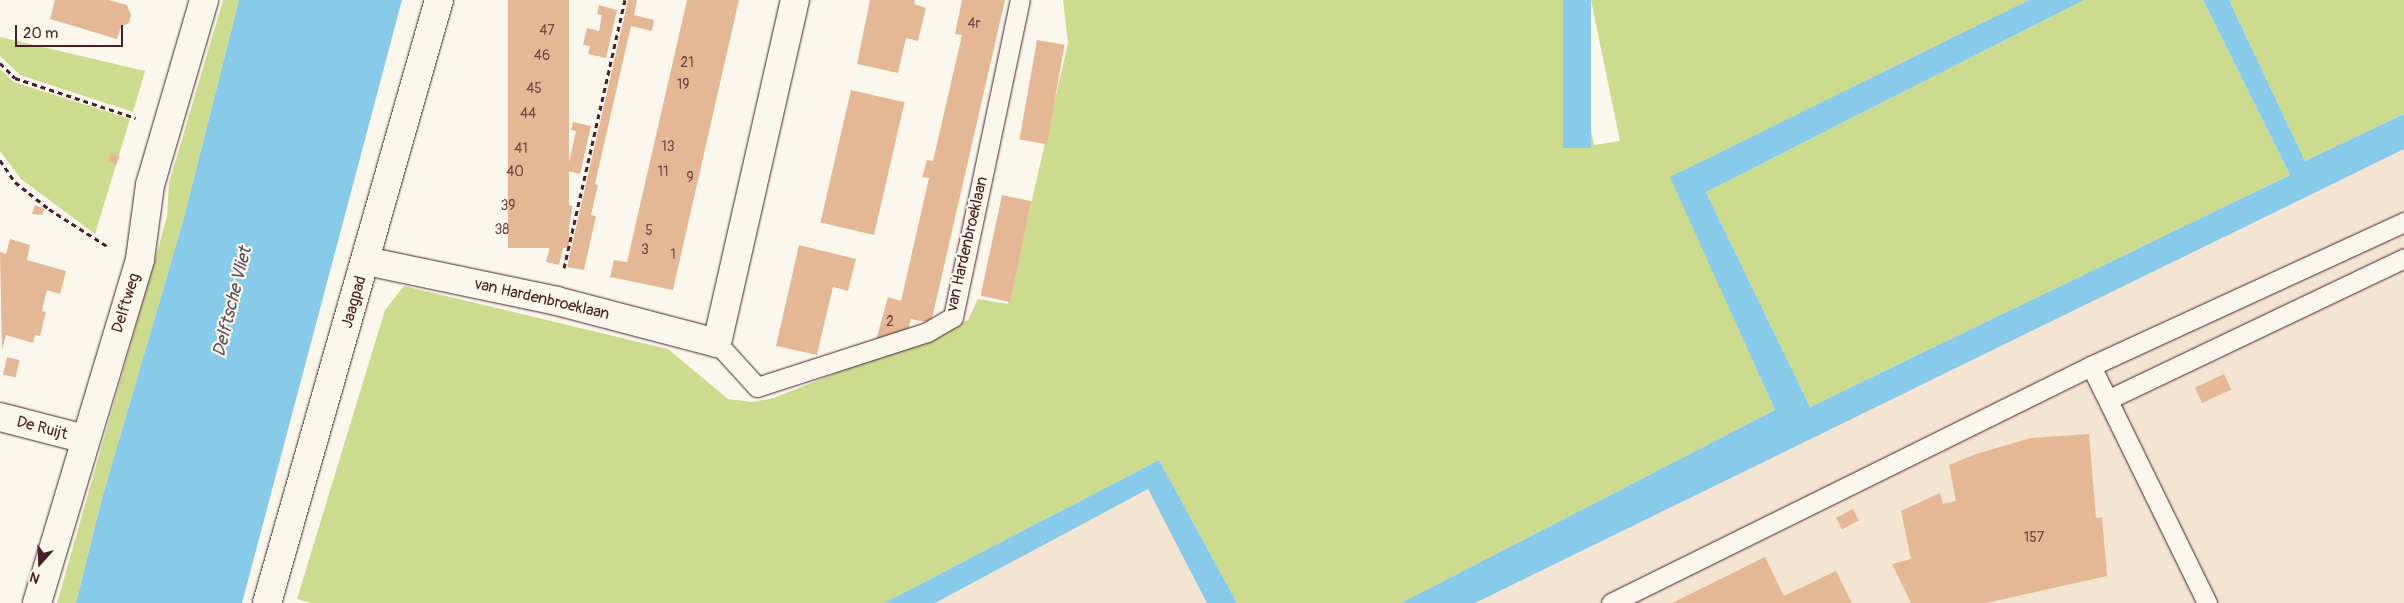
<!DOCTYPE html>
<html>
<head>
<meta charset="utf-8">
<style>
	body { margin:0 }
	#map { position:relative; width:2404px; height:603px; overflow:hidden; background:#fbf7ec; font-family:Pangolin,sans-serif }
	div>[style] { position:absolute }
	.built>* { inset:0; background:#f4e4d2 }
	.green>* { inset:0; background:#ccdb8e }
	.water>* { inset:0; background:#88cae9; transform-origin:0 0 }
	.building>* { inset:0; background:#e4b894; transform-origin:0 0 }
	.path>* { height:3px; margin-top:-1.5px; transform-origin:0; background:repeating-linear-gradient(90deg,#4a1f2b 0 5px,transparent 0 9px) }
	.roads { filter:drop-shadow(0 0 1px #4a1f2b) drop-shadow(0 0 1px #4a1f2b) }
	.lane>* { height:19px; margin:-9.5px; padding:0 9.5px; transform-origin:9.5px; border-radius:9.5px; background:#fbf7ec }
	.street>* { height:28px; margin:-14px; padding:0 14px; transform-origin:14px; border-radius:14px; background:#fbf7ec }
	span { translate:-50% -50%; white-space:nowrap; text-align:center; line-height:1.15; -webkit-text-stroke:4.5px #fbf7ec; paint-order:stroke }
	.number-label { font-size:14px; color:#704545 }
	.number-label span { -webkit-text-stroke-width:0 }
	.street-label { font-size:16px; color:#4a1f2b }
	.water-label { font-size:18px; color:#5d5264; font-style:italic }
	.north { position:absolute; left:15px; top:538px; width:50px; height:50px; -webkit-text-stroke:4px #fbf7ec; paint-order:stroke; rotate:200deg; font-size:14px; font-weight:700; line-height:20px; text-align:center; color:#4a1f2b }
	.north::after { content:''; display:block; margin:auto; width:18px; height:22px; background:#4a1f2b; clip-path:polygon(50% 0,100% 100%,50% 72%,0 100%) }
	.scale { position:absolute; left:15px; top:25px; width:108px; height:22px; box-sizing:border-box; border:2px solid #4a1f2b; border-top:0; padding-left:6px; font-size:15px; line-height:18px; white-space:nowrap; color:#4a1f2b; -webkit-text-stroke:4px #fbf7ec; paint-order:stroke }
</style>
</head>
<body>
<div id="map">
	<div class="built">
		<div style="clip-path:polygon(2404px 135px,2404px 603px,1448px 603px)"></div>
		<div style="clip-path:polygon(1155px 473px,1221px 603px,920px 603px)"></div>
	</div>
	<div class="green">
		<div style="clip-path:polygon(223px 0,239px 0,182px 225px,102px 498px,76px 603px,57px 603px,167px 217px,169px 183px)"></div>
		<div style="clip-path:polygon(1063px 0,1563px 0,1594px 145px,1620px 141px,1591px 0,2029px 0,1671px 177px,1775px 410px,1401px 603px,1237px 603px,1159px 460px,884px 603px,311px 603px,297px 599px,385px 310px,404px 286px,668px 349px,728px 399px,752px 402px,774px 398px,968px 320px,978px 299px,1008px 304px,1068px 43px)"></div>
		<div style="clip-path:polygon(2084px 0,2203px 0,2290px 175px,1810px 407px,1706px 192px)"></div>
		<div style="clip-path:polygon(2229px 0,2404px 0,2404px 114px,2305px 161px)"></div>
		<div style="clip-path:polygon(0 37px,145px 71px,133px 112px,20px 75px,0 56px)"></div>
		<div style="clip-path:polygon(0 69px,14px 82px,130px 119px,95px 234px,21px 179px,0 151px)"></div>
	</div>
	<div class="water">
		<div style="clip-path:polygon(239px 0,402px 0,242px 603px,76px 603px,102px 498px,182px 225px)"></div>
		<div style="left:1563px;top:0;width:28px;height:148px"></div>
		<div style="clip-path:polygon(2029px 0,2084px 0,1706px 192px,1810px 407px,2290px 175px,2203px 0,2229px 0,2305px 161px,2404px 114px,2404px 149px,1475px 603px,1401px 603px,1775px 410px,1670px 177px)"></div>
		<div style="clip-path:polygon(1159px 460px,1237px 603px,1207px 603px,1148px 489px,935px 603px,884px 603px)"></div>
	</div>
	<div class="building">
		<div style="clip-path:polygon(55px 0,109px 0,127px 5px,131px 15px,129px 23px,121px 27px,117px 39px,50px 19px)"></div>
		<div style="left:508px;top:0;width:61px;height:248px"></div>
		<div style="clip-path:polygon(628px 0,637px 0,634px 15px,654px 20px,652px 31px,631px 26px,595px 184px,598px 185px,591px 215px,596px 216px,584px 270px,567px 267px)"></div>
		<div style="clip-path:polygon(687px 0,739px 0,673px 290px,610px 277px,614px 260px,627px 262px)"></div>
		<div style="clip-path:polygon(870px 0,915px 0,914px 4px,926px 8px,918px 41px,906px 38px,898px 73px,857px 64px)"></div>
		<div style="clip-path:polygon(962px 0,1005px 0,931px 323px,911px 319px,907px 334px,875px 344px,888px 297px,901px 301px,929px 178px,922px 177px,927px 160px,933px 161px,962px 35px,955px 34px)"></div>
		<div style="clip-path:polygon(599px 5px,617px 10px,606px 58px,588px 54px,590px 46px,583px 45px,587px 28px,599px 31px,602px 15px,597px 14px)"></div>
		<div style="left:1037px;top:40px;width:28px;height:101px;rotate:10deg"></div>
		<div style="left:851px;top:90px;width:55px;height:136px;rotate:13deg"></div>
		<div style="clip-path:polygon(573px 122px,591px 126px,580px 174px,567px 171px,576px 131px,571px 130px)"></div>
		<div style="left:111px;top:153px;width:9px;height:9px;rotate:21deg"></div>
		<div style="left:1002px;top:195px;width:30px;height:103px;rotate:12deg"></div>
		<div style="left:556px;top:203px;width:17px;height:30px;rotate:10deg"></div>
		<div style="clip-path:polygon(35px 205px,45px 209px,42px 215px,32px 214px)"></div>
		<div style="clip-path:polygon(547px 236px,565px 240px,559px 265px,546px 262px,550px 246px,546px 244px)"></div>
		<div style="clip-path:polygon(10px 239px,30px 245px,27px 260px,66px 271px,60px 294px,47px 290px,42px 311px,46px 312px,40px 336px,35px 335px,33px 343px,6px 335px,2px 350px,0 252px,6px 254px)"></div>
		<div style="clip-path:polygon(799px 245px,856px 259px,848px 291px,833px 287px,817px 355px,776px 346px)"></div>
		<div style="left:7px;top:357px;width:13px;height:18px;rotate:13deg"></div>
		<div style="left:2224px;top:374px;width:17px;height:32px;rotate:65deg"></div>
		<div style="clip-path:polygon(2089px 434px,2096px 518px,2102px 517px,2107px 576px,1986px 603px,1911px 603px,1892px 564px,1911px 559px,1901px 511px,1940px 493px,1943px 504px,1956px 501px,1949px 465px,1976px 454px,2031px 438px)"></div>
		<div style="left:1853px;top:509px;width:13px;height:19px;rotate:63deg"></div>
		<div style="clip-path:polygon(1765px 557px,1784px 596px,1836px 571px,1852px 603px,1672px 603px)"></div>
	</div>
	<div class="path">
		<div style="left:0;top:63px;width:21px;rotate:45deg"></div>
		<div style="left:15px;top:78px;width:127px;rotate:18.3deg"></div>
		<div style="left:0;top:160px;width:27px;rotate:56deg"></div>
		<div style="left:15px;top:182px;width:43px;rotate:38.5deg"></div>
		<div style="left:49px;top:209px;width:72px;rotate:32.6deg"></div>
		<div style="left:564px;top:268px;width:275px;rotate:-77.2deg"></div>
	</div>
	<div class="roads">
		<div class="lane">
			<div style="left:717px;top:343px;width:59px;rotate:47.7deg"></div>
			<div style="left:757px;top:387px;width:179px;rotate:-17.9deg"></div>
			<div style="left:927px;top:332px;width:30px;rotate:-30deg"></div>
			<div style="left:953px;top:317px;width:324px;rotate:-78.1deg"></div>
			<div style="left:2091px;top:366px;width:345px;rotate:-24.7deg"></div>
			<div style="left:2109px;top:399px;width:327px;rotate:-25.5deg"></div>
			<div style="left:1611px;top:603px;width:535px;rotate:-26.28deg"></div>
			<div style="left:2091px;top:366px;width:264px;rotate:63.9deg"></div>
		</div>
		<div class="street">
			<div style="left:366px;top:261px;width:195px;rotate:11.8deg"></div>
			<div style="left:557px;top:301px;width:165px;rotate:14.7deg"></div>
			<div style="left:717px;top:343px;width:352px;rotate:-77.2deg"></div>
			<div style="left:0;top:417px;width:88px;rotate:14.5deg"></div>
			<div style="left:37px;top:603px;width:359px;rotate:-73.3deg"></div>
			<div style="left:140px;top:259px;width:75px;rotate:-82.3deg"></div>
			<div style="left:150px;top:185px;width:193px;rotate:-73.7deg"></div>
			<div style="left:267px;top:603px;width:627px;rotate:-74.08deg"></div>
		</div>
	</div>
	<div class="number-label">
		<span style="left:974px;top:24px">4r</span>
		<span style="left:547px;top:31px">47</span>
		<span style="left:542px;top:56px">46</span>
		<span style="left:687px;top:63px">21</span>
		<span style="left:683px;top:85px">19</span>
		<span style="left:534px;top:89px">45</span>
		<span style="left:528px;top:114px">44</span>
		<span style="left:668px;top:147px">13</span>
		<span style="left:521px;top:149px">41</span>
		<span style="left:515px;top:172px">40</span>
		<span style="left:663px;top:172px">11</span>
		<span style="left:690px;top:178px">9</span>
		<span style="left:508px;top:206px">39</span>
		<span style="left:502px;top:230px">38</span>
		<span style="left:649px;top:231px">5</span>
		<span style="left:645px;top:250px">3</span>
		<span style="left:673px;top:255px">1</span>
		<span style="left:890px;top:322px">2</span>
		<span style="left:2034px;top:538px">157</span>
	</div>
	<div class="street-label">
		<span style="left:967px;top:244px;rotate:-77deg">van Hardenbroeklaan</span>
		<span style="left:542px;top:299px;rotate:13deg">van Hardenbroeklaan</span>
		<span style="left:354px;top:302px;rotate:-74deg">Jaagpad</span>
		<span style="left:126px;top:303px;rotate:-73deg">Delftweg</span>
		<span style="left:42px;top:428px;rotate:15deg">De Ruijt</span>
	</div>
	<div class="water-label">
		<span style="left:233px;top:302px;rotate:-76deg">Delftsche Vliet</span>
	</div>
	<div class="north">N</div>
	<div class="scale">20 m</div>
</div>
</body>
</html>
